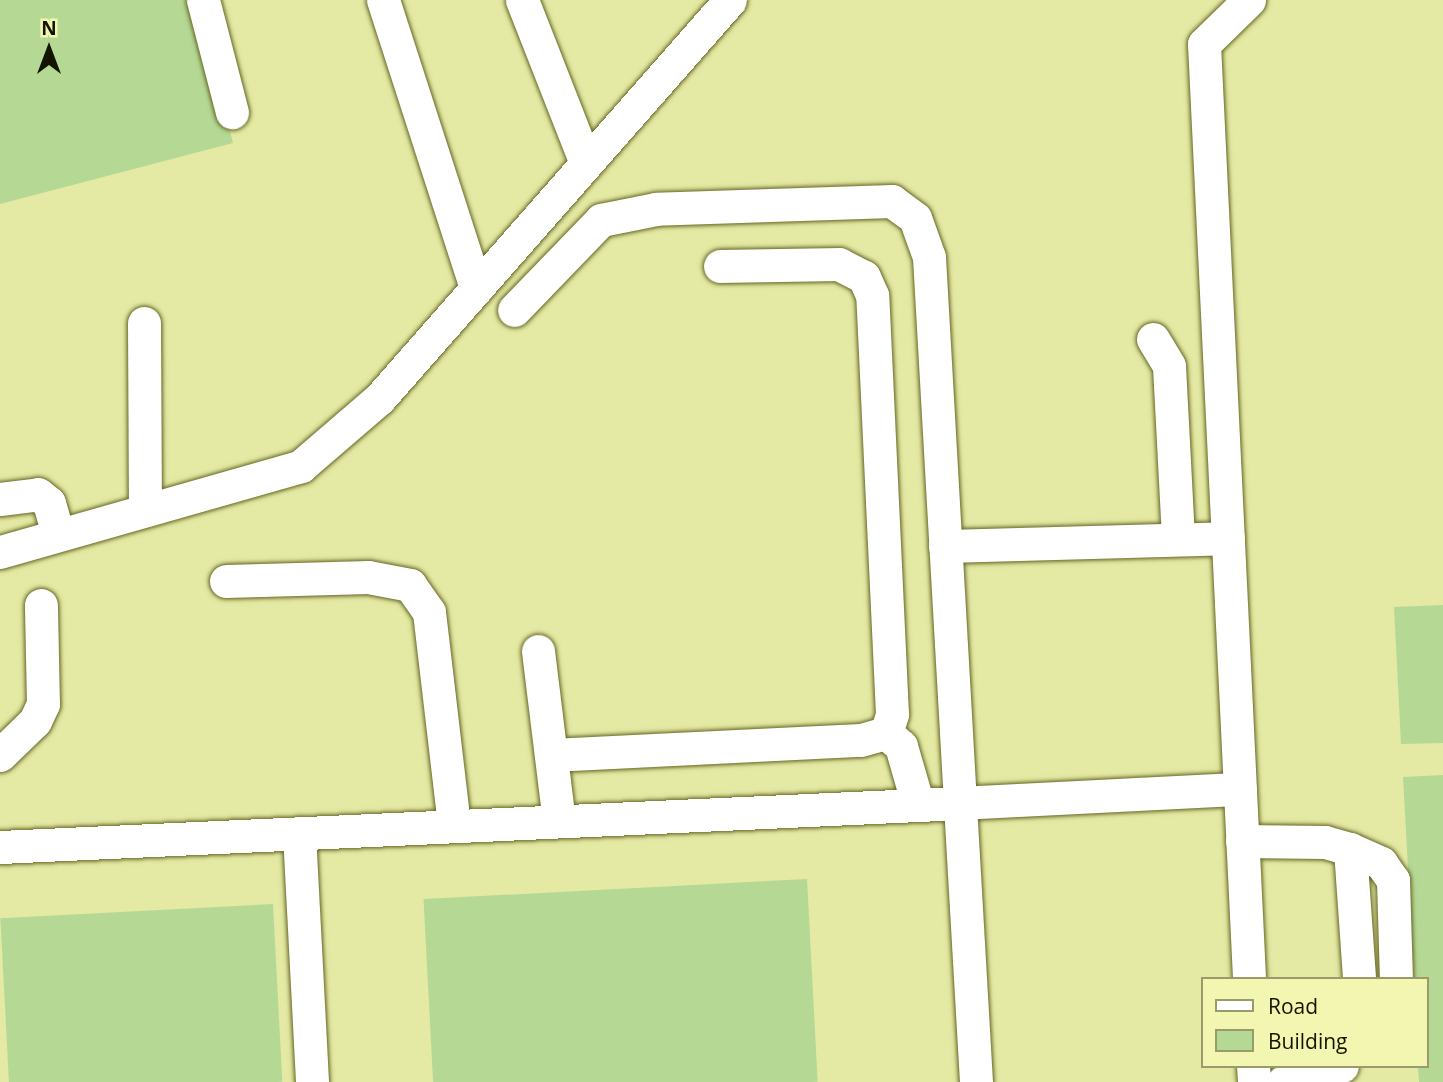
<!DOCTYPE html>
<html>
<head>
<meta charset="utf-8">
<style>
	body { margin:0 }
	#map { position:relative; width:1443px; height:1082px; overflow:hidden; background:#e4e9a3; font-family:"Open Sans",sans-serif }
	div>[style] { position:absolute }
	.building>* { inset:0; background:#b5d995; transform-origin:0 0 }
	.roads { filter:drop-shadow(0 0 2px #656723) drop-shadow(0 0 2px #656723) }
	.minor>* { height:33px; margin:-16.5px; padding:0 16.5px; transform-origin:16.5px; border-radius:16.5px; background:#fff }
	span { translate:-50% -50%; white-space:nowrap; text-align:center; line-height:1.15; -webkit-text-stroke:7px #f2f6b0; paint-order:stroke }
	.legend { position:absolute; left:1201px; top:977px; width:228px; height:91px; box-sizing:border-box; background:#f2f6b0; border:2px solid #999c6a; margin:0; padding:9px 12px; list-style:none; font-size:21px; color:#141500 }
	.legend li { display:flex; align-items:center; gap:14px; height:35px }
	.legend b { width:35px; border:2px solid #999c6a }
	.north { position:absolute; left:14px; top:14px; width:70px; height:70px; -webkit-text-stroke:5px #f2f6b0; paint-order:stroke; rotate:0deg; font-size:19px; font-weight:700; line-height:28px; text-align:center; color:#141500 }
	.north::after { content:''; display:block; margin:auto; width:24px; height:32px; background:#141500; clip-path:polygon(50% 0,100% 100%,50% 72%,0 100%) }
</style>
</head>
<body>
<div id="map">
	<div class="building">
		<div style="clip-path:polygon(0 0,196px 0,233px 143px,0 204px)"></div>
		<div style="clip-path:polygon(1443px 605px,1443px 743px,1401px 744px,1394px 607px)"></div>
		<div style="clip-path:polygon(1443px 775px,1443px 1082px,1419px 1082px,1418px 1066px,1427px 1066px,1427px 979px,1414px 979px,1403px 777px)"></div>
		<div style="left:807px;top:879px;width:203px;height:384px;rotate:87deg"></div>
		<div style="left:273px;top:904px;width:178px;height:273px;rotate:87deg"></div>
	</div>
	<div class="roads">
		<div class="minor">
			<div style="left:203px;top:0;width:116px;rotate:75.5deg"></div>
			<div style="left:383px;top:0;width:303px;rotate:72.1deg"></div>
			<div style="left:522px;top:0;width:175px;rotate:68.6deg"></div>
			<div style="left:1249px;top:0;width:63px;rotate:135.6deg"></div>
			<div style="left:1204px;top:44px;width:936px;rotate:87.24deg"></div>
			<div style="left:144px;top:323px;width:187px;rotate:89.7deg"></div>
			<div style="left:1153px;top:339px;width:31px;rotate:59deg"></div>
			<div style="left:1169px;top:366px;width:173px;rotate:87deg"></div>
			<div style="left:0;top:499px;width:38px;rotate:-7deg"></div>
			<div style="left:38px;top:494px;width:14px;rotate:39deg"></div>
			<div style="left:49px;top:503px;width:33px;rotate:74deg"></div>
			<div style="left:945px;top:546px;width:283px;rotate:-1.6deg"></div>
			<div style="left:0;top:552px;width:313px;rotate:-15.9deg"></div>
			<div style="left:301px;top:466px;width:103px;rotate:-40.7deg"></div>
			<div style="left:379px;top:399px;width:531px;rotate:-48.66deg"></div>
			<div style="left:226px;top:581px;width:142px;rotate:-1.6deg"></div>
			<div style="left:368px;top:577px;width:43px;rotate:10.8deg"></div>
			<div style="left:410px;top:585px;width:33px;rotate:55deg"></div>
			<div style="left:429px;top:612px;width:215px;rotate:83.3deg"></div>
			<div style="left:538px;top:651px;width:171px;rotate:83deg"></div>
			<div style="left:886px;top:733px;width:20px;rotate:41deg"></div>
			<div style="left:901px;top:746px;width:61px;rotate:73.9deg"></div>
			<div style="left:0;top:755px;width:49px;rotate:-44.2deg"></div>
			<div style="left:35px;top:721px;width:19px;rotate:-65deg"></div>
			<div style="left:43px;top:704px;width:99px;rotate:-91.2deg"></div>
			<div style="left:551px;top:755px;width:310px;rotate:-2.8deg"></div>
			<div style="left:861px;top:740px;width:26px;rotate:-16deg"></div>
			<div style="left:886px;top:733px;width:20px;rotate:-72deg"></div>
			<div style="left:892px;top:714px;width:419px;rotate:-92.7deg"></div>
			<div style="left:872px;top:295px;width:20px;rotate:-114deg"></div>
			<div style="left:864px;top:277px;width:28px;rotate:-153deg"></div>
			<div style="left:839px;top:264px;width:119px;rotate:179deg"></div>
			<div style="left:299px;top:833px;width:249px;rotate:87deg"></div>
			<div style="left:1242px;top:841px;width:83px;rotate:0.7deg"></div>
			<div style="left:1325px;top:842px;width:26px;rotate:16deg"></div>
			<div style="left:1350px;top:849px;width:130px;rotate:86deg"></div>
			<div style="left:0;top:847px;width:961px;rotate:-2.62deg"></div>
			<div style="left:960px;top:803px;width:547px;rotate:-93.25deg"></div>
			<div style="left:929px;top:257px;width:41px;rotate:-109.7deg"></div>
			<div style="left:915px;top:218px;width:29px;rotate:-144deg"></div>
			<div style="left:892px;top:201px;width:236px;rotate:178.1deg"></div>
			<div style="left:656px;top:209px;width:56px;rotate:168.7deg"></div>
			<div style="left:601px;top:220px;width:125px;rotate:134deg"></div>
			<div style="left:1350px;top:849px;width:34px;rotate:24deg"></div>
			<div style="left:1381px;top:863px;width:21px;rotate:55deg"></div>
			<div style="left:1393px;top:880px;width:99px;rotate:88.3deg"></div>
			<div style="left:1253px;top:1066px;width:16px;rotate:86deg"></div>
			<div style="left:976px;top:1082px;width:279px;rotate:-93.3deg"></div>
			<div style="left:960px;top:803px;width:280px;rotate:-2.9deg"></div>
			<div style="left:1283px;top:1082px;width:61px;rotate:-15.2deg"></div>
		</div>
	</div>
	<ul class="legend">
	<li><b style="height:9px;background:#fff"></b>Road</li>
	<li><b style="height:19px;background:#b5d995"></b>Building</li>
	</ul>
	<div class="north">N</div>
</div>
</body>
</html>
